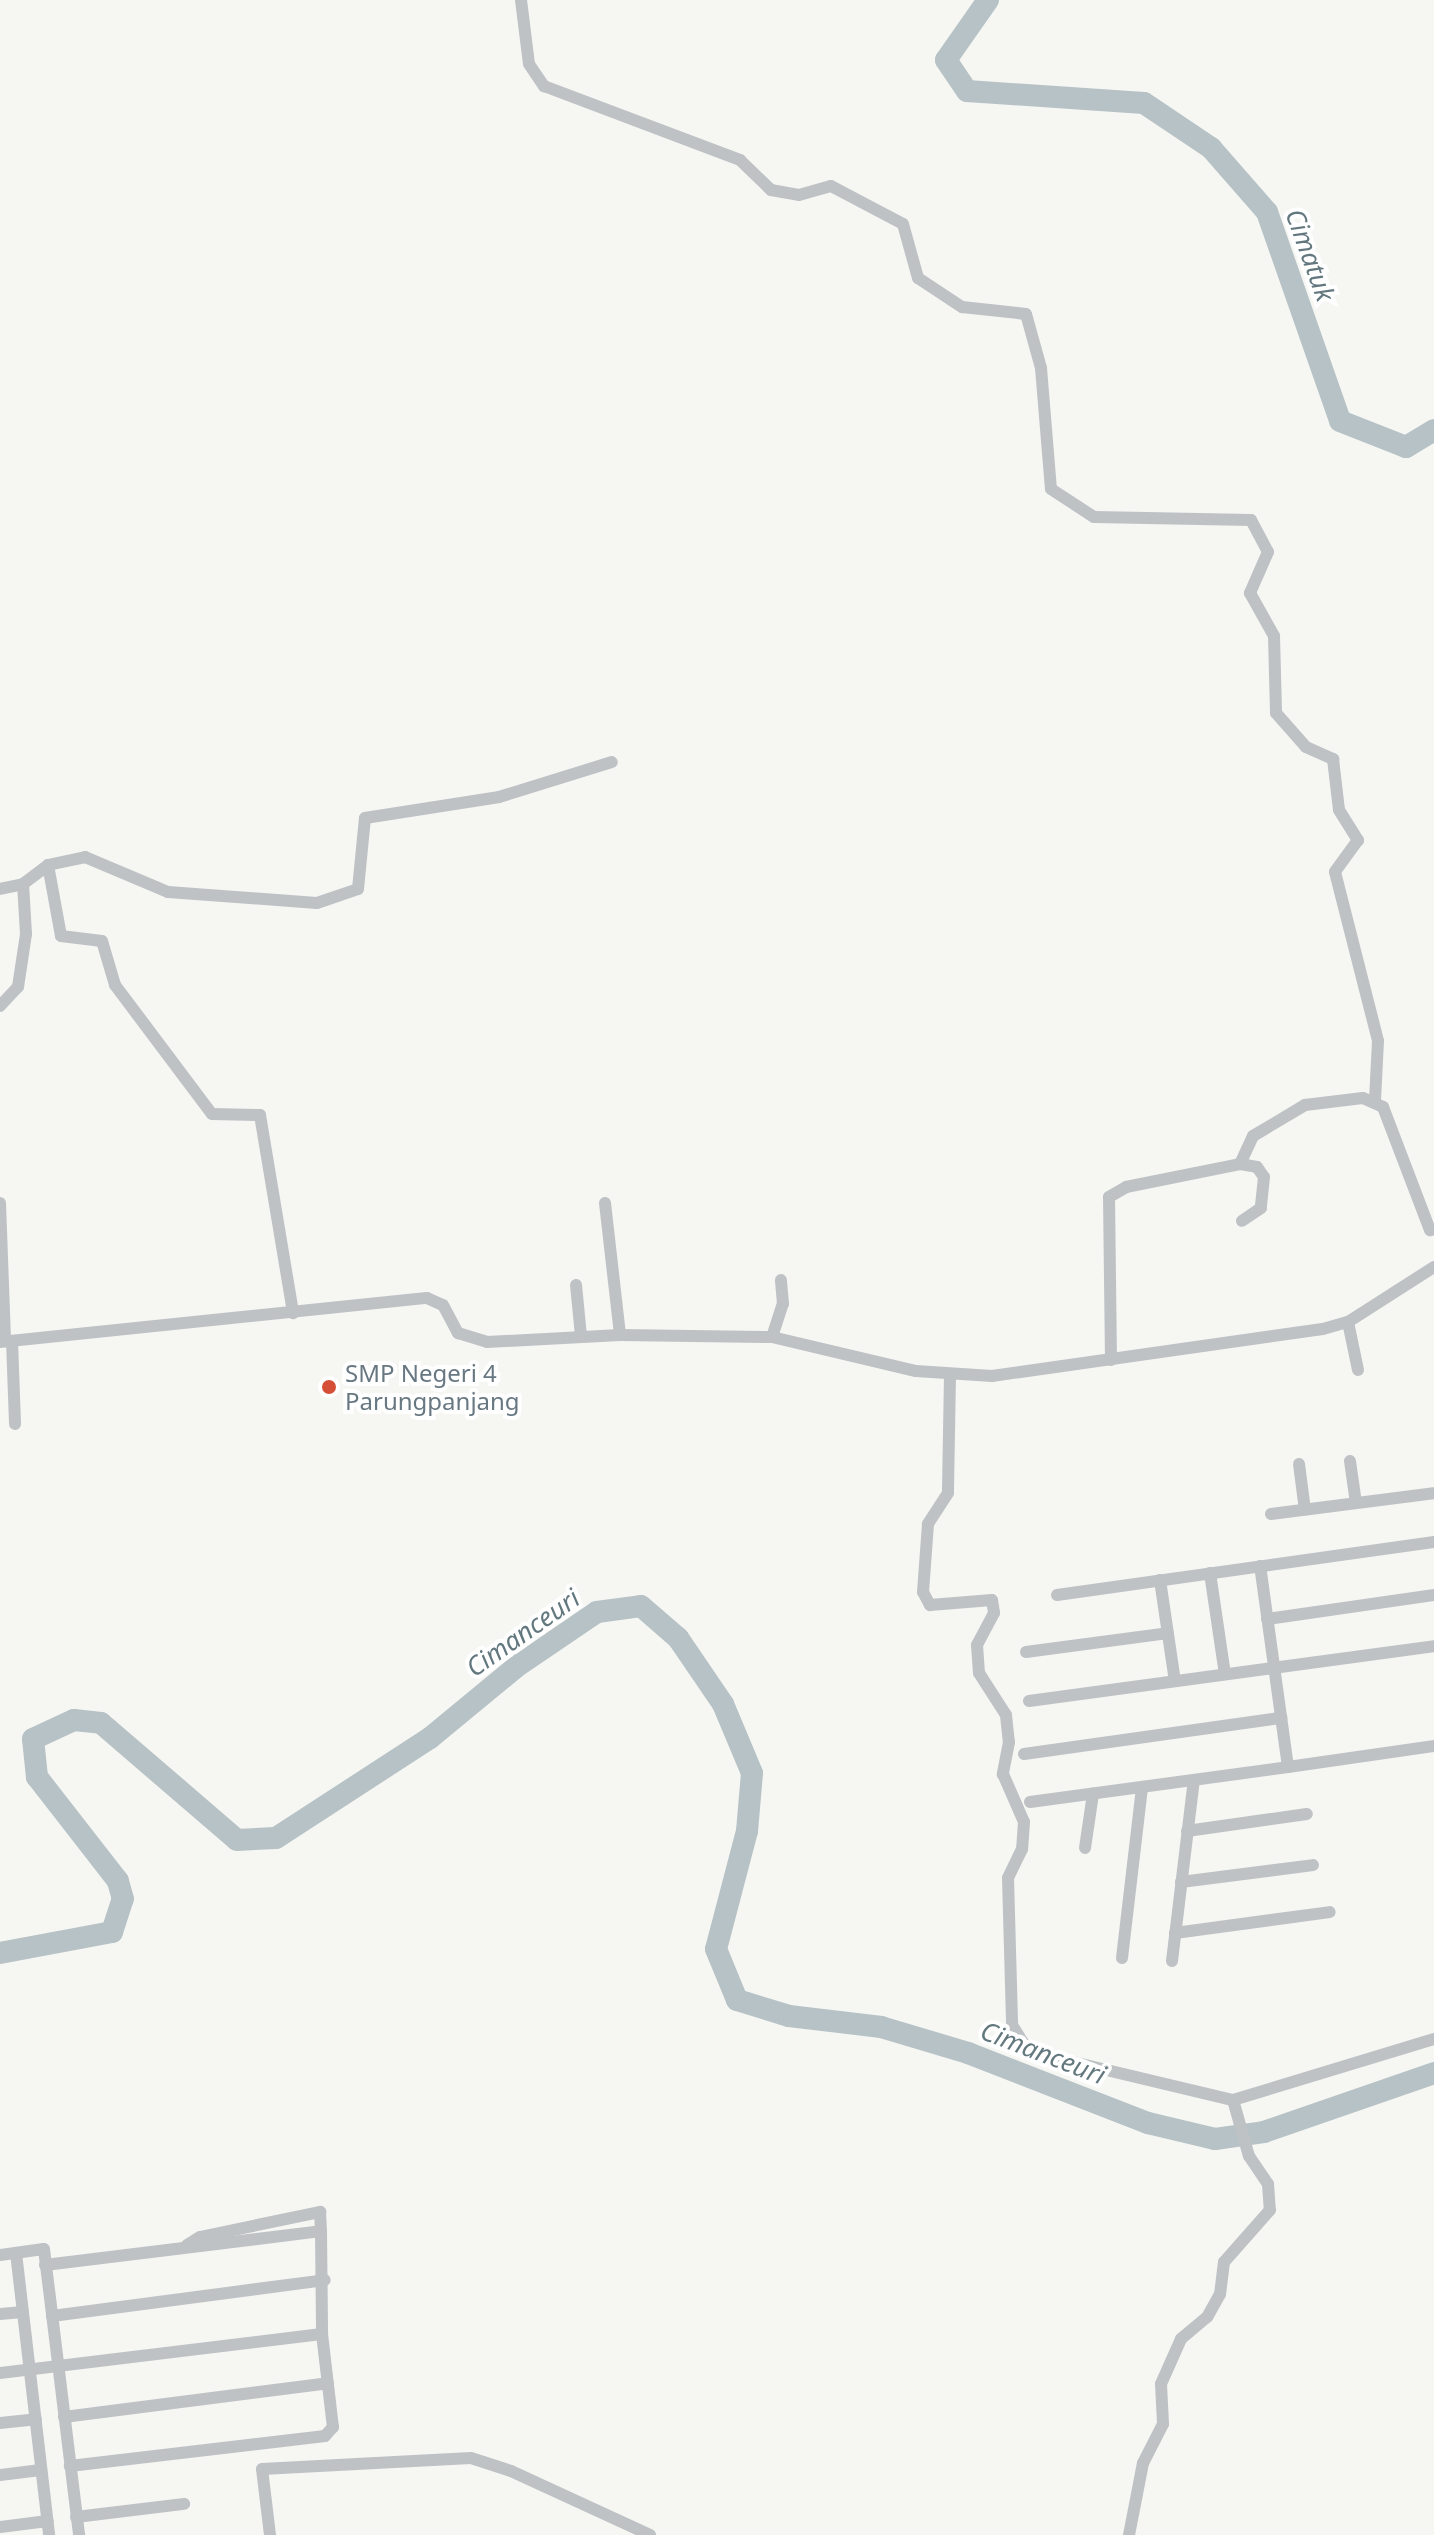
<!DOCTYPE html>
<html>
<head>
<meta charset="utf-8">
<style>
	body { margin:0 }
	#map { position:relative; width:1434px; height:2535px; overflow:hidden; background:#f6f6f3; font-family:"Noto Sans",sans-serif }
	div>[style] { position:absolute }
	.river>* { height:22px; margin:-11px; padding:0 11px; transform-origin:11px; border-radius:11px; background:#b6c2c5 }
	.minor>* { height:12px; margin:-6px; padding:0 6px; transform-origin:6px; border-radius:6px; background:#bec2c5 }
	.dots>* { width:22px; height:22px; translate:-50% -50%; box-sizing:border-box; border:4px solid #fff; border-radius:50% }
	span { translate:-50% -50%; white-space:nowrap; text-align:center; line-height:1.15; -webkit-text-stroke:8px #fff; paint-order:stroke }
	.poi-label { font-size:24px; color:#687882 }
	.left { translate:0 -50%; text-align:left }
	.water-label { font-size:26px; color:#63787e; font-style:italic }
</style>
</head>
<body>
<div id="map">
	<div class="river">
		<div style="left:988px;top:0;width:73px;rotate:125deg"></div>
		<div style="left:946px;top:60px;width:37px;rotate:56deg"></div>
		<div style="left:967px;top:91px;width:177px;rotate:3.9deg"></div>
		<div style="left:1144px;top:103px;width:81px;rotate:33.9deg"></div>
		<div style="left:1211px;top:148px;width:85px;rotate:48.8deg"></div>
		<div style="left:1267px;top:212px;width:221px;rotate:70.7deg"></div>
		<div style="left:1340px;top:421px;width:71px;rotate:21.5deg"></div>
		<div style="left:1406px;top:447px;width:33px;rotate:-31deg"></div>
		<div style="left:0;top:1953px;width:114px;rotate:-10.6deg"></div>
		<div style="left:112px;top:1932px;width:35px;rotate:-72deg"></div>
		<div style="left:123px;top:1899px;width:19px;rotate:-106deg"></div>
		<div style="left:118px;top:1881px;width:132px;rotate:-127.9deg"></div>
		<div style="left:37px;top:1777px;width:38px;rotate:-96deg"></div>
		<div style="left:33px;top:1739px;width:45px;rotate:-24.9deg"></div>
		<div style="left:74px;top:1720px;width:27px;rotate:6deg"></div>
		<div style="left:101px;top:1723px;width:179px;rotate:40.7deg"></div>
		<div style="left:237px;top:1840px;width:39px;rotate:-3deg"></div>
		<div style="left:276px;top:1838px;width:184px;rotate:-33deg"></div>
		<div style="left:430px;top:1738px;width:112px;rotate:-39.5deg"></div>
		<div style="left:516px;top:1667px;width:98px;rotate:-34.2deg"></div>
		<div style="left:597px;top:1612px;width:44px;rotate:-7.8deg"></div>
		<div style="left:641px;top:1606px;width:49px;rotate:40.9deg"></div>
		<div style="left:678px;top:1638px;width:80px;rotate:55.7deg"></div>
		<div style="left:723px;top:1704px;width:75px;rotate:67.2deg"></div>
		<div style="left:752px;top:1773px;width:58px;rotate:94.9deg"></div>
		<div style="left:747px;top:1831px;width:122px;rotate:104.7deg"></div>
		<div style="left:716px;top:1949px;width:55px;rotate:67.6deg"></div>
		<div style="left:737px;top:2000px;width:54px;rotate:17.1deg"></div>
		<div style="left:789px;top:2016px;width:93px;rotate:6.8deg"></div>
		<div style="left:881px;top:2027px;width:91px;rotate:16.6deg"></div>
		<div style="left:968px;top:2053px;width:193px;rotate:21.3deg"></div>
		<div style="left:1148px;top:2123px;width:69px;rotate:13.4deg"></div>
		<div style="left:1215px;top:2139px;width:49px;rotate:-8.1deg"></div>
		<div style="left:1264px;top:2132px;width:180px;rotate:-19.1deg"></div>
	</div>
	<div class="minor">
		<div style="left:521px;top:0;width:64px;rotate:82.9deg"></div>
		<div style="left:529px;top:64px;width:27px;rotate:56deg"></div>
		<div style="left:544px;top:86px;width:210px;rotate:20.7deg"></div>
		<div style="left:740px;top:160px;width:43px;rotate:44.1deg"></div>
		<div style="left:771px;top:190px;width:28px;rotate:10deg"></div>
		<div style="left:799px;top:195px;width:33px;rotate:-16deg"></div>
		<div style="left:831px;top:186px;width:81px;rotate:27.8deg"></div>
		<div style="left:903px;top:224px;width:56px;rotate:74.5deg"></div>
		<div style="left:918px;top:278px;width:53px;rotate:33.4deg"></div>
		<div style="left:962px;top:307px;width:64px;rotate:6.2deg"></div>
		<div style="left:1026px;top:314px;width:56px;rotate:74.5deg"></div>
		<div style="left:1041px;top:368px;width:121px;rotate:85.3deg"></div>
		<div style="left:1051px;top:489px;width:51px;rotate:33.1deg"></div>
		<div style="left:1094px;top:517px;width:157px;rotate:1.1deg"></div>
		<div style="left:1251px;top:520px;width:36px;rotate:62deg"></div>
		<div style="left:1268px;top:552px;width:45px;rotate:113.7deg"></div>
		<div style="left:1250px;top:593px;width:49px;rotate:60.8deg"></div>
		<div style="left:1274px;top:636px;width:77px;rotate:88.5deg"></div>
		<div style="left:1276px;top:713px;width:45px;rotate:48.6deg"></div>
		<div style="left:1306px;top:747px;width:30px;rotate:24deg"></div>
		<div style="left:1333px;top:759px;width:51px;rotate:83.3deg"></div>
		<div style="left:1339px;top:810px;width:36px;rotate:58deg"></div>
		<div style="left:1358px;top:840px;width:39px;rotate:126deg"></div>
		<div style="left:1335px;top:872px;width:174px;rotate:75.7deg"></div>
		<div style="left:1378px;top:1041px;width:60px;rotate:92.9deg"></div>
		<div style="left:48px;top:865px;width:72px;rotate:79.6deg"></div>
		<div style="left:61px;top:936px;width:41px;rotate:7deg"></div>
		<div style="left:102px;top:941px;width:46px;rotate:73.5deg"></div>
		<div style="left:115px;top:985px;width:161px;rotate:53.1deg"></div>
		<div style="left:212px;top:1114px;width:48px;rotate:1.2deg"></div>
		<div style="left:260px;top:1115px;width:201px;rotate:80.5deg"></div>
		<div style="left:0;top:889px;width:24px;rotate:-12deg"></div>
		<div style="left:23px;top:884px;width:31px;rotate:-37deg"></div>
		<div style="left:48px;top:865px;width:38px;rotate:-12deg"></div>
		<div style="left:85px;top:857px;width:90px;rotate:22.9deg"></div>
		<div style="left:168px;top:892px;width:149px;rotate:4.2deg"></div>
		<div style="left:317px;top:903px;width:43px;rotate:-18.9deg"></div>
		<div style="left:358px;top:889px;width:71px;rotate:-84.4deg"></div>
		<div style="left:365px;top:818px;width:136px;rotate:-8.9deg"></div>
		<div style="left:499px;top:797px;width:118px;rotate:-17.2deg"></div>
		<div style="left:0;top:1006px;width:26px;rotate:-47deg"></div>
		<div style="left:18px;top:987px;width:54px;rotate:-81.4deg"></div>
		<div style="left:26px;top:934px;width:50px;rotate:-93.4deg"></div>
		<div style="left:1240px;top:1164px;width:17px;rotate:10deg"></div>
		<div style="left:1257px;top:1167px;width:12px;rotate:55deg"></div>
		<div style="left:1264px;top:1177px;width:31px;rotate:96deg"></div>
		<div style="left:1261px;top:1208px;width:23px;rotate:146deg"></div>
		<div style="left:0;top:1203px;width:138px;rotate:87.9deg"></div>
		<div style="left:605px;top:1203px;width:133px;rotate:83.5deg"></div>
		<div style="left:576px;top:1285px;width:51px;rotate:84.4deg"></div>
		<div style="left:1348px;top:1322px;width:49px;rotate:78.2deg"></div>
		<div style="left:772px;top:1337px;width:35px;rotate:-72deg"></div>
		<div style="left:783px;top:1304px;width:24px;rotate:-95deg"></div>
		<div style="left:12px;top:1341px;width:83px;rotate:87.9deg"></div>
		<div style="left:0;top:1342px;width:429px;rotate:-5.9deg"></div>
		<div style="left:427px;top:1298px;width:17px;rotate:24deg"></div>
		<div style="left:443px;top:1305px;width:32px;rotate:62deg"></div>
		<div style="left:458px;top:1333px;width:30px;rotate:17deg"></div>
		<div style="left:487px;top:1342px;width:133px;rotate:-3deg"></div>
		<div style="left:620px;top:1335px;width:152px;rotate:0.8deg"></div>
		<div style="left:772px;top:1337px;width:148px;rotate:13.3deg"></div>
		<div style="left:916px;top:1371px;width:76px;rotate:3.8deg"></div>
		<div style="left:992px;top:1376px;width:334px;rotate:-8.1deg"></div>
		<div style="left:1323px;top:1329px;width:26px;rotate:-16deg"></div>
		<div style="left:1348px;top:1322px;width:102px;rotate:-32.6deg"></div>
		<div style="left:1111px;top:1360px;width:163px;rotate:-90.7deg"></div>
		<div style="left:1109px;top:1197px;width:20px;rotate:-30deg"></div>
		<div style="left:1126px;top:1187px;width:116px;rotate:-11.4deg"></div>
		<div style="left:1240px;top:1164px;width:31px;rotate:-65deg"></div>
		<div style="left:1253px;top:1136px;width:61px;rotate:-30.8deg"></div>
		<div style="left:1305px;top:1105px;width:58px;rotate:-6.9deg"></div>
		<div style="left:1363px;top:1098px;width:22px;rotate:24deg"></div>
		<div style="left:1383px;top:1107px;width:132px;rotate:69.1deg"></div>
		<div style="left:950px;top:1375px;width:118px;rotate:91deg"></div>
		<div style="left:948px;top:1493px;width:37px;rotate:123deg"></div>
		<div style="left:928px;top:1524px;width:68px;rotate:94.2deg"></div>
		<div style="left:923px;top:1592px;width:15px;rotate:62deg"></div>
		<div style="left:930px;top:1605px;width:62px;rotate:-4.6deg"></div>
		<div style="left:992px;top:1600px;width:13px;rotate:81deg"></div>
		<div style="left:994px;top:1613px;width:36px;rotate:118deg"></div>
		<div style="left:977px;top:1645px;width:28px;rotate:86deg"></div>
		<div style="left:979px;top:1673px;width:50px;rotate:57.3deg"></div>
		<div style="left:1006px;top:1715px;width:27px;rotate:84deg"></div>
		<div style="left:1009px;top:1742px;width:33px;rotate:101deg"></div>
		<div style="left:1003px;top:1774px;width:52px;rotate:66.4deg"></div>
		<div style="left:1024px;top:1822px;width:27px;rotate:94deg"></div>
		<div style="left:1022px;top:1849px;width:32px;rotate:116deg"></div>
		<div style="left:1008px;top:1878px;width:147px;rotate:88.4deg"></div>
		<div style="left:1012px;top:2025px;width:22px;rotate:58deg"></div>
		<div style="left:1024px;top:2044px;width:31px;rotate:25deg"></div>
		<div style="left:1052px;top:2057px;width:186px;rotate:13.4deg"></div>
		<div style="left:1233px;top:2100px;width:58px;rotate:74.1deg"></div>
		<div style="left:1249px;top:2156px;width:34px;rotate:56deg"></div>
		<div style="left:1268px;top:2184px;width:26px;rotate:86deg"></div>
		<div style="left:1270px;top:2210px;width:69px;rotate:131.5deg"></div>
		<div style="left:1224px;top:2262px;width:32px;rotate:97deg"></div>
		<div style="left:1220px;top:2294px;width:26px;rotate:119deg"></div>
		<div style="left:1207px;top:2317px;width:34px;rotate:140deg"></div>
		<div style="left:1181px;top:2339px;width:49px;rotate:114deg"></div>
		<div style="left:1161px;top:2384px;width:40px;rotate:87.1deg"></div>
		<div style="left:1163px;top:2424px;width:44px;rotate:117.1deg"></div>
		<div style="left:1143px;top:2463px;width:73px;rotate:101deg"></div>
		<div style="left:1350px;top:1461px;width:42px;rotate:81.9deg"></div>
		<div style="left:1299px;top:1464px;width:46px;rotate:82.6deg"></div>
		<div style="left:1271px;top:1514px;width:164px;rotate:-7.3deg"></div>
		<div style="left:1210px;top:1573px;width:102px;rotate:81.6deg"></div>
		<div style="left:1160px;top:1580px;width:102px;rotate:81.6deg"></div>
		<div style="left:1057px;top:1595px;width:381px;rotate:-8deg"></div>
		<div style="left:1267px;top:1619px;width:169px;rotate:-8.2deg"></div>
		<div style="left:1026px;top:1652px;width:143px;rotate:-7.6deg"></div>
		<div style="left:1029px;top:1701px;width:409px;rotate:-7.7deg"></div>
		<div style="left:1024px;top:1754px;width:260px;rotate:-8deg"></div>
		<div style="left:1288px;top:1767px;width:148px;rotate:-8.2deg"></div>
		<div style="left:1030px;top:1802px;width:260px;rotate:-7.7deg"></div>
		<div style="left:1288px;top:1767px;width:203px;rotate:-97.9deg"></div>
		<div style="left:1187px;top:1831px;width:121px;rotate:-8.1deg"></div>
		<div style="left:1085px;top:1848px;width:55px;rotate:-81.6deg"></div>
		<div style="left:1181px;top:1882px;width:133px;rotate:-7.3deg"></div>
		<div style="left:1175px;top:1933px;width:156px;rotate:-7.7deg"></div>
		<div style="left:1122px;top:1958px;width:172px;rotate:-83.3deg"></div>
		<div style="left:1172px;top:1961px;width:182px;rotate:-83.1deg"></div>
		<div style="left:1233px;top:2100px;width:210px;rotate:-16.9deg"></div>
		<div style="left:187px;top:2245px;width:15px;rotate:-32deg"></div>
		<div style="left:200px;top:2237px;width:123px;rotate:-11.8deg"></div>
		<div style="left:320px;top:2212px;width:19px;rotate:87deg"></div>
		<div style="left:16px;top:2253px;width:284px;rotate:83.3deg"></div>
		<div style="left:0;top:2255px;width:44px;rotate:-7.8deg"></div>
		<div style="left:44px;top:2249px;width:288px;rotate:83deg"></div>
		<div style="left:45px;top:2265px;width:278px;rotate:-7deg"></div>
		<div style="left:321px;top:2231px;width:103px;rotate:89.4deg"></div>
		<div style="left:322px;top:2334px;width:94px;rotate:83.3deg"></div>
		<div style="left:333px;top:2427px;width:12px;rotate:132deg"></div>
		<div style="left:325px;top:2436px;width:257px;rotate:173.3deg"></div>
		<div style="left:0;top:2314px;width:23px;rotate:-5deg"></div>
		<div style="left:52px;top:2316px;width:275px;rotate:-7.5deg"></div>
		<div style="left:0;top:2373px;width:324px;rotate:-6.9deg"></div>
		<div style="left:64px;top:2417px;width:266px;rotate:-7.3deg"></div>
		<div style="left:0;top:2423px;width:36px;rotate:-6deg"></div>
		<div style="left:0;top:2475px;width:41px;rotate:-7deg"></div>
		<div style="left:76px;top:2517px;width:109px;rotate:-6.9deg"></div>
		<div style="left:0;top:2527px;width:48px;rotate:-7.1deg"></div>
		<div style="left:270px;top:2535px;width:66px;rotate:-96.9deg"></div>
		<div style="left:262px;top:2469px;width:209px;rotate:-3deg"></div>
		<div style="left:471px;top:2458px;width:42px;rotate:18deg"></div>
		<div style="left:511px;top:2471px;width:153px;rotate:24.7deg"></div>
	</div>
	<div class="dots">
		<div style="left:329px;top:1387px;background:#d44f35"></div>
	</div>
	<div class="poi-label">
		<span class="left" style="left:345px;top:1387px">SMP Negeri 4<br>Parungpanjang</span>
	</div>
	<div class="water-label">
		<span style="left:1310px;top:255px;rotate:70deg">Cimatuk</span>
		<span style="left:523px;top:1633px;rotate:-35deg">Cimanceuri</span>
		<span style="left:1043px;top:2053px;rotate:21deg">Cimanceuri</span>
	</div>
</div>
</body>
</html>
